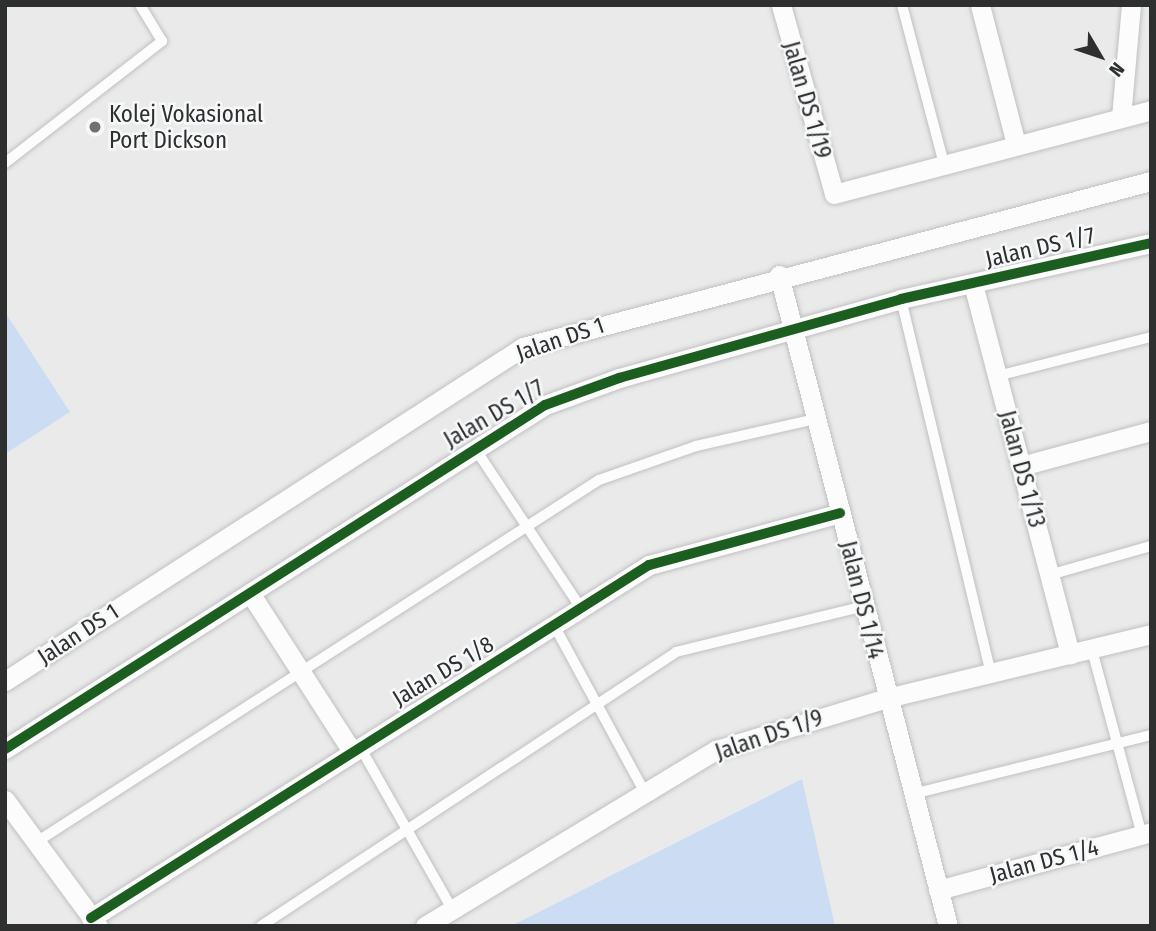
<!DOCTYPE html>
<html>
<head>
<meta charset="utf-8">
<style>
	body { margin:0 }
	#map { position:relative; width:1156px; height:931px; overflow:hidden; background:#eaeaeb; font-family:"Fira Sans Condensed",sans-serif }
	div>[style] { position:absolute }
	.green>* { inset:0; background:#ccddf3 }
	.roads { filter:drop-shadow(0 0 2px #c0c0c1) drop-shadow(0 0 2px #c0c0c1) }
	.service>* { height:10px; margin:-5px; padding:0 5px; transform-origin:5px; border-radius:5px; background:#fcfcfc }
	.minor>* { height:19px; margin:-9.5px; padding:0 9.5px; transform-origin:9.5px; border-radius:9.5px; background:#fcfcfc }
	.cycleway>* { height:10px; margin:-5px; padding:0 5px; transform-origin:5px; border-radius:5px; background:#1b5e20 }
	.dots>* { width:19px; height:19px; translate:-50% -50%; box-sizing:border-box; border:4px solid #f7f8f9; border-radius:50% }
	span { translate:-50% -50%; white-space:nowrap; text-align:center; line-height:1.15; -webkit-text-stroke:5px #f7f8f9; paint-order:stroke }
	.street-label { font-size:23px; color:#2e2f2f }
	.poi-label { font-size:23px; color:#2e2f2f }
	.left { translate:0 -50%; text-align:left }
	.frame { position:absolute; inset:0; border:7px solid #2e2f2f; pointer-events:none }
	.north { position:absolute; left:1065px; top:21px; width:70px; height:70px; -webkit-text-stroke:5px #f7f8f9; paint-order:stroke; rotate:129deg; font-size:19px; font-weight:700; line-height:28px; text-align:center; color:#2e2f2f }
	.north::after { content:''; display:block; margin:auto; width:24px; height:32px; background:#2e2f2f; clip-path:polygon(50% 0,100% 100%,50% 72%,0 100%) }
</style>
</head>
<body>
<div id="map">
	<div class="green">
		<div style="clip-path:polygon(5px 312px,70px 412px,5px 454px)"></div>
		<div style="clip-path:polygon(802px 779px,835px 926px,515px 926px,515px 924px)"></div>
	</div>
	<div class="roads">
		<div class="service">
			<div style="left:902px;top:5px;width:164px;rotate:75.2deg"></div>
			<div style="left:5px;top:163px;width:199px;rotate:-37.8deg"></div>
			<div style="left:162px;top:41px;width:42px;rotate:-121.4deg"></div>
			<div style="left:901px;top:299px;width:387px;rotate:76.5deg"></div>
			<div style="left:997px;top:376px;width:159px;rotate:-14.2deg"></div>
			<div style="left:474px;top:447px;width:193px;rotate:56.4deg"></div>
			<div style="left:1049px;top:575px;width:106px;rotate:-15.9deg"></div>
			<div style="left:555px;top:627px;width:184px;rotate:61.5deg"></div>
			<div style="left:1092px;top:650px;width:192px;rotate:74.9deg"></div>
			<div style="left:360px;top:747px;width:186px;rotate:60.4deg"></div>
			<div style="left:913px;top:794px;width:245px;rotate:-13.9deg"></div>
			<div style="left:38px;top:841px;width:667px;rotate:-32.76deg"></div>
			<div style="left:599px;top:480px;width:103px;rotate:-19.3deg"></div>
			<div style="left:696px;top:446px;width:123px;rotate:-12.7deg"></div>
			<div style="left:261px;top:926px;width:497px;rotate:-33.4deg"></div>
			<div style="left:676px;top:652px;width:194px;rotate:-13.7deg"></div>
		</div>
		<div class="minor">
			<div style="left:781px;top:5px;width:196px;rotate:74.3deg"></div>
			<div style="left:834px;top:194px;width:328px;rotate:-14.8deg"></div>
			<div style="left:980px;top:5px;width:144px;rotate:75.5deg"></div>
			<div style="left:1121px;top:117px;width:112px;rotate:-84.9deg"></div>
			<div style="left:779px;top:275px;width:673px;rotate:75.45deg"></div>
			<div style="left:973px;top:284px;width:383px;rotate:75.3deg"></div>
			<div style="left:1021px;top:466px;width:135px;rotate:-15.1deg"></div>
			<div style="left:250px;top:593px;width:188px;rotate:57.2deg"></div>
			<div style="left:5px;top:681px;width:616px;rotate:-32.81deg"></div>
			<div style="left:523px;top:347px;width:650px;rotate:-14.81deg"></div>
			<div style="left:5px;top:749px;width:640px;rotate:-32.5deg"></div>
			<div style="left:545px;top:405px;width:79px;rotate:-20deg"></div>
			<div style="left:619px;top:378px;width:293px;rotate:-15.6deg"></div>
			<div style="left:901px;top:299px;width:256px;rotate:-12.6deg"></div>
			<div style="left:5px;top:800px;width:157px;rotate:53.6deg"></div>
			<div style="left:938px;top:890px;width:221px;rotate:-15.2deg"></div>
			<div style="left:91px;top:918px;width:660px;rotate:-32.32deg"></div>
			<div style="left:649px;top:565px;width:198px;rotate:-15.2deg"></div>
			<div style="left:425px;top:926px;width:340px;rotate:-31.2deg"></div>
			<div style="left:716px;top:750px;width:179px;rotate:-16.9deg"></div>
			<div style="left:887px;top:698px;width:272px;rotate:-13.6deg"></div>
		</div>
	</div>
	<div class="cycleway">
		<div style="left:5px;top:749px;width:640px;rotate:-32.5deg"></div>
		<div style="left:545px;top:405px;width:79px;rotate:-20deg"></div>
		<div style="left:619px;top:378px;width:293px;rotate:-15.6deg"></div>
		<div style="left:901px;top:299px;width:256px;rotate:-12.6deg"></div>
		<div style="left:91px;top:918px;width:660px;rotate:-32.32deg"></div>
		<div style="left:649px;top:565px;width:198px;rotate:-15.2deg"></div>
	</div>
	<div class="dots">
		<div style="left:95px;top:127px;background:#707071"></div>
	</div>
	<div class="street-label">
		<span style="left:807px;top:100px;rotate:74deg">Jalan DS 1/19</span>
		<span style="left:1040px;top:247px;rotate:-13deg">Jalan DS 1/7</span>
		<span style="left:560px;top:339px;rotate:-19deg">Jalan DS 1</span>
		<span style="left:494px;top:414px;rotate:-30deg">Jalan DS 1/7</span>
		<span style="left:1022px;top:469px;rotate:75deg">Jalan DS 1/13</span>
		<span style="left:862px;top:600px;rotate:76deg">Jalan DS 1/14</span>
		<span style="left:78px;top:634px;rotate:-33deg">Jalan DS 1</span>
		<span style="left:443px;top:671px;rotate:-31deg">Jalan DS 1/8</span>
		<span style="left:769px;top:735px;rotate:-19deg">Jalan DS 1/9</span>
		<span style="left:1044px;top:861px;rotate:-15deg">Jalan DS 1/4</span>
	</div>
	<div class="poi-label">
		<span class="left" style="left:109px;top:127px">Kolej Vokasional<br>Port Dickson</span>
	</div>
	<div class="frame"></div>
	<div class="north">N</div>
</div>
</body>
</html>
